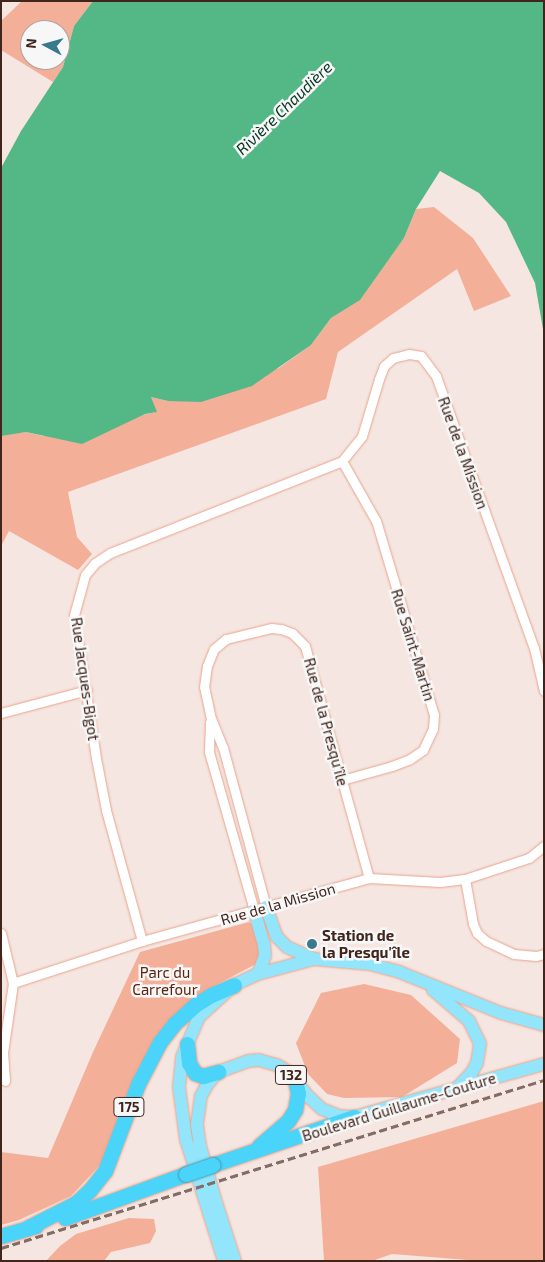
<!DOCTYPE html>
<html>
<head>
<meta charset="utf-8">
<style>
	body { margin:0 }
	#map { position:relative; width:545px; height:1262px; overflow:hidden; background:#f5e6e1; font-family:"Exo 2",sans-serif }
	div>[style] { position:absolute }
	.green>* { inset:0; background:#f4af98 }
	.water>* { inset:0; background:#53b886 }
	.roads { filter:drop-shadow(0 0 1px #e8a48d) drop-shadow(0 0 1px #e8a48d) }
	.street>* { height:9px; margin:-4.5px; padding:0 4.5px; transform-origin:4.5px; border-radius:4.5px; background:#fff }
	.primary>* { height:12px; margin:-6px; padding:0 6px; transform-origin:6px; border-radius:6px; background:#92e5fb }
	.highway>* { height:15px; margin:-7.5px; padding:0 7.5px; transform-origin:7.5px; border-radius:7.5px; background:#4ad4f9 }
	.rail>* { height:2.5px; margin-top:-1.25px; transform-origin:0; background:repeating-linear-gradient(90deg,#826c64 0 8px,transparent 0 12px) }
	.bridges { filter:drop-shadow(0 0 1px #4697ac) drop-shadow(0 0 1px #4697ac) }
	.highway-bridge>* { height:15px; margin:-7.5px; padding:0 7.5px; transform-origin:7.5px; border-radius:7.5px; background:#4ad4f9 }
	.dots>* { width:14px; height:14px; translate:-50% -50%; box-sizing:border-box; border:2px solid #f7f7f7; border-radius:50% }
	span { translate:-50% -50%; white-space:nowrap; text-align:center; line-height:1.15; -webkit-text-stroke:5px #f7f7f7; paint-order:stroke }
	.shield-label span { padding:1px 4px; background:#f7f7f7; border:1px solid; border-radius:4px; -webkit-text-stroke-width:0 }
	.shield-label { font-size:14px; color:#40251c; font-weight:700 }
	.street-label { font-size:15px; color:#40251c }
	.poi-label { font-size:15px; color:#40251c; font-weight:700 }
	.left { translate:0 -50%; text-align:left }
	.park-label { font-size:15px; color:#5c230e }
	.water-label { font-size:16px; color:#073521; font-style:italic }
	.frame { position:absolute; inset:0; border:2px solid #40251c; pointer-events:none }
	.north { position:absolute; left:20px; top:20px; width:50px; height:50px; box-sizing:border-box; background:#f7f7f7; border:1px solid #aea39f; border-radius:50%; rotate:276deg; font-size:14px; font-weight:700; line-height:20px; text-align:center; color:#40251c }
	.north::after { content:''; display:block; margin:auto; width:18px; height:22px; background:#38798c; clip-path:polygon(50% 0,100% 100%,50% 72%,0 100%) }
</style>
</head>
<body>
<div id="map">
	<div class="green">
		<div style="clip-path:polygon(evenodd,22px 1px,93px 1px,74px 26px,63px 67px,53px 82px,1px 50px,1px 21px,22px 1px,30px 30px,60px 30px,60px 60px,30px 60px,30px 30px)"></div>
		<div style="clip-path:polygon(434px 207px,473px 238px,511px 296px,474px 311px,457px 269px,338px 352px,326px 399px,68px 492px,77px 537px,92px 554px,78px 570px,9px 531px,1px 546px,2px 435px,26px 432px,43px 436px,156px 412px,151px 397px,168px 401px,279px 368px,311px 345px,331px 318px,360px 299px,404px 238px,416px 209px)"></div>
		<div style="clip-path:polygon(249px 922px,255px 927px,261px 952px,256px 964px,208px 989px,187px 1006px,101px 1164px,71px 1196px,19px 1220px,1px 1225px,1px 1152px,48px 1158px,93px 1052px,140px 952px)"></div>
		<div style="clip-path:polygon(364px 984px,411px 995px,460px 1039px,457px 1063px,402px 1097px,344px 1098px,327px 1094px,308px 1074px,296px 1043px,321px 993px)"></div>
		<div style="clip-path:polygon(544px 1101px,544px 1261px,468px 1260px,392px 1254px,372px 1261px,324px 1261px,318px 1167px)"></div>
		<div style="clip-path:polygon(129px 1218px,154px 1219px,156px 1231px,150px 1243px,111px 1252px,104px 1261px,46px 1261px,60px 1246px,76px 1234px)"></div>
	</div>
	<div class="water">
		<div style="clip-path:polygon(93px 1px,544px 1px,544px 335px,535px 283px,506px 222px,479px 193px,440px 171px,416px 209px,404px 238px,360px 300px,331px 318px,311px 345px,252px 386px,201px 402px,168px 401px,151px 397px,157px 412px,145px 414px,82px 444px,26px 432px,1px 436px,1px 168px,21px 131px,63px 67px,74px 26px)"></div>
	</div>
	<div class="roads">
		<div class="street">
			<div style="left:1px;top:713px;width:89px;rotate:-15deg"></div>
			<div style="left:210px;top:722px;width:30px;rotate:92deg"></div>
			<div style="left:209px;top:752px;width:164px;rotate:74.1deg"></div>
			<div style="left:342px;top:780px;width:52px;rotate:-15.6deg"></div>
			<div style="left:392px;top:766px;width:19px;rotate:-21deg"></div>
			<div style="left:410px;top:759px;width:16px;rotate:-35deg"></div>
			<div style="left:423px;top:750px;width:23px;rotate:-65deg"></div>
			<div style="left:433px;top:729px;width:14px;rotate:-86deg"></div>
			<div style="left:434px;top:715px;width:202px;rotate:-106.6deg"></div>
			<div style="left:376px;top:521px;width:69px;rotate:-119.5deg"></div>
			<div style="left:465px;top:879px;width:46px;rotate:79.9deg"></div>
			<div style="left:473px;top:924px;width:10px;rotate:66deg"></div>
			<div style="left:477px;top:933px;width:12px;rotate:42deg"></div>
			<div style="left:486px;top:941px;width:31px;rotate:25deg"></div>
			<div style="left:514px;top:954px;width:22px;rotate:5deg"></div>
			<div style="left:536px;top:956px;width:8px;rotate:-14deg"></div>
			<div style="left:266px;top:907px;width:165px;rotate:-105.1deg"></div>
			<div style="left:223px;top:748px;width:31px;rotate:-112deg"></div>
			<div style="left:211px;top:719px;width:33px;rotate:-102deg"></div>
			<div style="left:204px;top:687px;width:21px;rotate:-82deg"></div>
			<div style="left:207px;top:666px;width:18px;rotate:-68deg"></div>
			<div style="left:214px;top:649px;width:16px;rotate:-40deg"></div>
			<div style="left:226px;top:639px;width:46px;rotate:-13.7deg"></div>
			<div style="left:271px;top:628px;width:10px;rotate:6deg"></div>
			<div style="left:281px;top:629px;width:12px;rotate:20deg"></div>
			<div style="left:292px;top:633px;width:18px;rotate:45deg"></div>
			<div style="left:305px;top:646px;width:241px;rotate:74.6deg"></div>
			<div style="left:1px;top:933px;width:51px;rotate:76.5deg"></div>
			<div style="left:13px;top:983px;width:70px;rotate:98.2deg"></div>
			<div style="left:3px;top:1052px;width:29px;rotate:86deg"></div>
			<div style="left:142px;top:941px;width:136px;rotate:-105.4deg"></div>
			<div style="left:106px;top:810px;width:53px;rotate:-100.9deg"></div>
			<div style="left:96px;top:758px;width:145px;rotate:-98.7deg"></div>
			<div style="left:74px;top:615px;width:41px;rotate:-74.6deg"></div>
			<div style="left:85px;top:575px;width:16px;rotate:-50deg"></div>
			<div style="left:95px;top:563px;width:18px;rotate:-34deg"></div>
			<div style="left:110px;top:553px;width:250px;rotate:-21.6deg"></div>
			<div style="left:342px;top:461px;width:32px;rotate:-51deg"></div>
			<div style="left:362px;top:436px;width:59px;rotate:-73.4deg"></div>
			<div style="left:379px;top:379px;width:14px;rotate:-69deg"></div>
			<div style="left:384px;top:366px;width:12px;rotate:-42deg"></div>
			<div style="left:393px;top:358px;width:16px;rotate:-14deg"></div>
			<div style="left:409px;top:354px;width:12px;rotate:9deg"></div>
			<div style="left:421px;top:356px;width:25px;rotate:53deg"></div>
			<div style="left:436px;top:376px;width:289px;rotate:70.2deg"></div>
			<div style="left:534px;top:648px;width:44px;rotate:76.9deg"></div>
			<div style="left:13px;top:983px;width:136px;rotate:-18deg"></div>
			<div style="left:142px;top:941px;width:236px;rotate:-15.5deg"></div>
			<div style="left:369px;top:878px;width:71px;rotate:3.2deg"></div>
			<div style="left:440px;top:882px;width:25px;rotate:-7deg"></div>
			<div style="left:465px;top:879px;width:67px;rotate:-18.2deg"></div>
			<div style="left:529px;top:858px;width:19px;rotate:-39deg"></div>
		</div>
		<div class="primary">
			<div style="left:266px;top:907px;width:32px;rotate:70deg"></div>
			<div style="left:277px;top:937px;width:14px;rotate:45deg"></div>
			<div style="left:287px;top:947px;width:30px;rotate:24deg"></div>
			<div style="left:254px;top:910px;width:35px;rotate:74deg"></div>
			<div style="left:264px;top:944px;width:12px;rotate:85deg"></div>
			<div style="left:265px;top:956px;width:19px;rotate:111deg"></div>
			<div style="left:433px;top:990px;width:48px;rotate:40.7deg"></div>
			<div style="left:469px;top:1021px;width:25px;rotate:64deg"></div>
			<div style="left:480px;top:1044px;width:19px;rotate:99deg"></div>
			<div style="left:477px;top:1063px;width:10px;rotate:119deg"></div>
			<div style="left:472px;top:1072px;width:22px;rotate:133deg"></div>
			<div style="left:224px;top:1261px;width:127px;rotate:-107.4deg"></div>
			<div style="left:186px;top:1140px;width:53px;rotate:-97.5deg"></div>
			<div style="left:179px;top:1087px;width:30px;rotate:-84deg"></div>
			<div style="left:182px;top:1057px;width:43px;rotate:-67deg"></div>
			<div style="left:199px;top:1017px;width:47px;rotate:-42.4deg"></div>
			<div style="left:234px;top:985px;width:26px;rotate:-25deg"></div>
			<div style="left:258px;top:974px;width:58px;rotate:-15deg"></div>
			<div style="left:314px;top:959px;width:56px;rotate:5.1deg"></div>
			<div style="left:370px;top:964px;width:28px;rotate:15deg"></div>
			<div style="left:397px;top:971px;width:112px;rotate:22deg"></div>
			<div style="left:501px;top:1013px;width:45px;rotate:15.6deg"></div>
			<div style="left:235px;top:1261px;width:65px;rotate:-107.9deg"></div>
			<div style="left:215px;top:1199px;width:55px;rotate:-105.8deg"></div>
			<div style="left:200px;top:1146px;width:22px;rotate:-98deg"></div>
			<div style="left:197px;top:1124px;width:28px;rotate:-82deg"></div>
			<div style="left:201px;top:1096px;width:13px;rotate:-61deg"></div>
			<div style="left:207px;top:1085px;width:17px;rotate:-50deg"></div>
			<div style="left:218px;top:1072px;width:32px;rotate:-20deg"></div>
			<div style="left:248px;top:1061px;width:11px;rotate:-5deg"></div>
			<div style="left:259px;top:1060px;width:19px;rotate:16deg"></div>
			<div style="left:277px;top:1065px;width:12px;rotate:31deg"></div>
			<div style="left:287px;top:1071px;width:34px;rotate:50deg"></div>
			<div style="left:309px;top:1097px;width:18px;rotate:43deg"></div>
			<div style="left:322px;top:1109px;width:18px;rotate:22deg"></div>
			<div style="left:339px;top:1116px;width:15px;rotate:4deg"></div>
			<div style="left:354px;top:1117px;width:197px;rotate:-15.6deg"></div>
		</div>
		<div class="highway">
			<div style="left:187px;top:1044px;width:19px;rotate:84deg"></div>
			<div style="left:189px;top:1063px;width:12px;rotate:59deg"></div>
			<div style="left:195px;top:1073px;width:9px;rotate:21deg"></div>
			<div style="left:203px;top:1076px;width:16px;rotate:-15deg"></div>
			<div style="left:259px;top:1146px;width:38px;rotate:-41deg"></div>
			<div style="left:288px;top:1121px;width:13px;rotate:-58deg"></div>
			<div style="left:295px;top:1110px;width:17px;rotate:-80deg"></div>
			<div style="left:298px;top:1093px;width:13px;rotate:-103deg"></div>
			<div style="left:212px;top:1165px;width:150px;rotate:-18.7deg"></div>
			<div style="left:65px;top:1218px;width:129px;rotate:-20deg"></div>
			<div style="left:27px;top:1228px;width:55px;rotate:-27deg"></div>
			<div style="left:76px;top:1203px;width:19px;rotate:-43deg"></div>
			<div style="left:90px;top:1190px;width:24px;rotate:-52deg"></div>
			<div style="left:105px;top:1171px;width:93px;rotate:-69.2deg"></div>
			<div style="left:138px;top:1084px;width:47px;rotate:-62.4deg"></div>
			<div style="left:160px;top:1042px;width:24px;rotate:-52deg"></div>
			<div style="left:175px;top:1023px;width:27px;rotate:-42deg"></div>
			<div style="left:195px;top:1005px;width:19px;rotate:-32deg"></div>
			<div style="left:211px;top:995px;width:25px;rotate:-23deg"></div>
			<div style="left:1px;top:1236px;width:36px;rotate:-16deg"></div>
		</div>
	</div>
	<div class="rail">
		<div style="left:1px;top:1248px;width:568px;rotate:-17.19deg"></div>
	</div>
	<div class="bridges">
		<div class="highway-bridge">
			<div style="left:186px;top:1174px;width:28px;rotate:-19deg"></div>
		</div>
	</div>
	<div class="dots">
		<div style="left:312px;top:944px;background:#38798c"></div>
	</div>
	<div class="shield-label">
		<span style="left:291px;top:1075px">132</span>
		<span style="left:129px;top:1107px">175</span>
	</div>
	<div class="street-label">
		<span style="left:463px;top:453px;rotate:70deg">Rue de la Mission</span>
		<span style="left:413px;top:645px;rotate:73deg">Rue Saint-Martin</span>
		<span style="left:85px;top:679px;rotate:82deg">Rue Jacques-Bigot</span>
		<span style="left:326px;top:722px;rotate:75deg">Rue de la Presqu'île</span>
		<span style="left:278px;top:904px;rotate:-16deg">Rue de la Mission</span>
		<span style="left:399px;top:1107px;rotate:-17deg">Boulevard Guillaume-Couture</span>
	</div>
	<div class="poi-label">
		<span class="left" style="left:322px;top:944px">Station de<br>la Presqu'île</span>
	</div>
	<div class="park-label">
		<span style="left:165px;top:981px">Parc du<br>Carrefour</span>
	</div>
	<div class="water-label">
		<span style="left:284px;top:108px;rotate:-44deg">Rivière Chaudière</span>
	</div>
	<div class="frame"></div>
	<div class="north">N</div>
</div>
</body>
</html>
